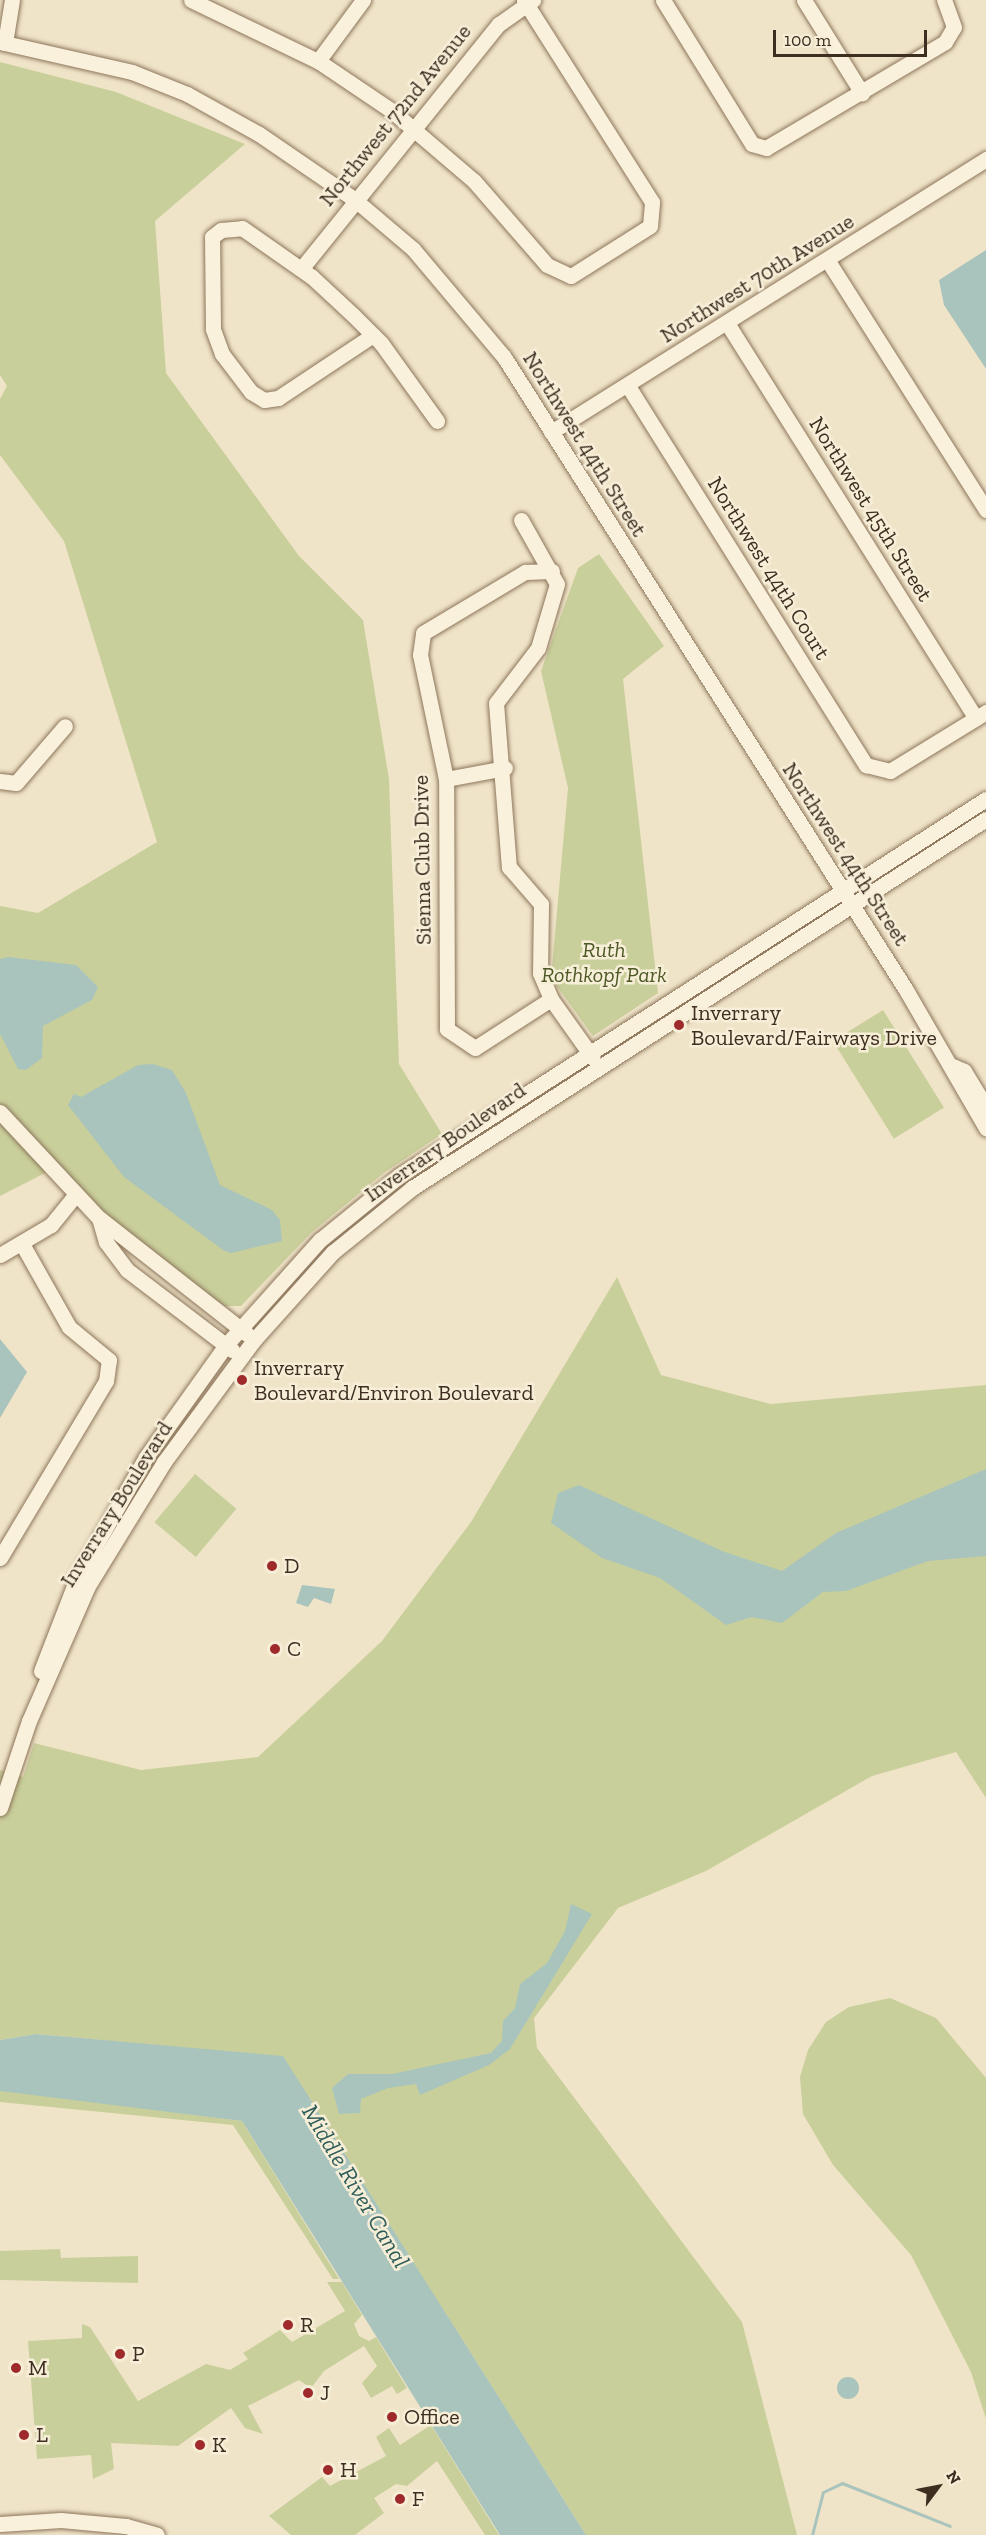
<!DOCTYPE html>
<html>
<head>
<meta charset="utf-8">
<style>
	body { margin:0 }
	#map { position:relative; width:986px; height:2535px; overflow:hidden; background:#f0e4c8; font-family:"Zilla Slab",serif }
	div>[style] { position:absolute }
	.green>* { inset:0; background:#c9cf9b; transform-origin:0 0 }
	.water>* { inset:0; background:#a9c4bc }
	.round { border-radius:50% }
	.stream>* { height:3px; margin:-1.5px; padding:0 1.5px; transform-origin:1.5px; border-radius:1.5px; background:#a9c4bc }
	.roads { filter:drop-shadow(0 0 2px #8d765c) drop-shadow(0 0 2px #8d765c) }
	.minor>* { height:15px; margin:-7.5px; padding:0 7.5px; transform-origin:7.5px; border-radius:7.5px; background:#faf1dc }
	.dots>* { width:16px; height:16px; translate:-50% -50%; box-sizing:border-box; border:3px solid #f7eed8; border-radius:50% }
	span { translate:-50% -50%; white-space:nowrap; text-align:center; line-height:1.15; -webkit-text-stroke:5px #f7eed8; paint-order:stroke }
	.street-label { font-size:22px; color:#3d2e20 }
	.park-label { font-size:22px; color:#4d5a26; font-style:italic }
	.poi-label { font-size:22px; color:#3d2e20 }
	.left { translate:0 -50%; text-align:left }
	.water-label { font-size:24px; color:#2f5d5a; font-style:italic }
	.north { position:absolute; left:908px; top:2457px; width:60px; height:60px; -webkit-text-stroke:4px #f7eed8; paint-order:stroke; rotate:58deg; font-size:16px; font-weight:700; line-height:24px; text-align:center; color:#3d2e20 }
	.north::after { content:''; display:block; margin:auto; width:21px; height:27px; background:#3d2e20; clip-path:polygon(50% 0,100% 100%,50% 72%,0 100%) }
	.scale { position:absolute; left:773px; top:30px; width:154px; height:27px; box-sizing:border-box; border:3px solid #3d2e20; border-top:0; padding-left:8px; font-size:18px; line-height:21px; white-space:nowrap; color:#3d2e20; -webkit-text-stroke:4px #f7eed8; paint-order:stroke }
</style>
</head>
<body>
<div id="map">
	<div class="green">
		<div style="clip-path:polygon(0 62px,116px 92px,245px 144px,155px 221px,166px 373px,299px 556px,363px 620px,389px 779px,399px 1064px,442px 1134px,385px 1172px,311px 1233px,241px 1306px,225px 1306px,166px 1267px,51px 1170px,0 1196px,0 906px,38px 913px,157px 842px,64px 541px,0 455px,0 399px,7px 386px,0 375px)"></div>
		<div style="clip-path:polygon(599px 554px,664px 646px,623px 679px,658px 993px,593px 1036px,551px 978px,568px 788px,541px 671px,578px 568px)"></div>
		<div style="left:883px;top:1010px;width:115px;height:59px;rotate:58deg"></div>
		<div style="clip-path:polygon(617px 1277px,661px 1375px,771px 1404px,986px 1385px,986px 1798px,956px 1752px,872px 1776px,706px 1871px,618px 1908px,534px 2018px,537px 2048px,742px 2322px,797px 2535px,586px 2535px,283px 2057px,36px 2034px,0 2040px,0 1770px,23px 1777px,34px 1743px,141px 1770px,258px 1757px,382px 1641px,471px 1522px)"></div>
		<div style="left:195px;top:1474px;width:54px;height:63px;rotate:40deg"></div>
		<div style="clip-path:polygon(890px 1998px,936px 2018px,986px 2078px,986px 2419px,971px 2372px,911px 2255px,833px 2165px,803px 2114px,800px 2077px,808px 2050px,826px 2022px,849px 2007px)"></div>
		<div style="clip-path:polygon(0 2088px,242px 2121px,339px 2279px,333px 2279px,233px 2125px,0 2102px)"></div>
		<div style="clip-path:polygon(60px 2249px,61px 2258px,138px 2256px,138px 2283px,0 2280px,0 2251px)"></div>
		<div style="clip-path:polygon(327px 2282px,342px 2282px,362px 2315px,354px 2324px,359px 2336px,369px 2341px,376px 2337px,407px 2388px,397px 2394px,392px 2386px,371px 2398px,362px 2383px,377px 2366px,364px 2346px,324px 2371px,311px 2388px,299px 2380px,248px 2406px,263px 2434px,245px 2428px,231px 2408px,178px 2446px,111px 2443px,114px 2469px,93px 2479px,91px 2455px,37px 2459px,28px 2341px,82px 2338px,82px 2324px,90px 2327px,138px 2401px,206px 2364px,230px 2370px,248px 2359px,243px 2353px,280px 2330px,292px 2342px,345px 2311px)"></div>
		<div style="clip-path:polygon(431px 2425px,499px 2535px,485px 2535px,437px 2461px,407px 2486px,396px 2484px,374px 2498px,384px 2513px,355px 2535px,291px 2535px,269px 2516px,322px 2477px,330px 2486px,386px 2456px,376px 2437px,389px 2428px,400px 2445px)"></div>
	</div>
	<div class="water">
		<div style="clip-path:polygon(986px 250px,986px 369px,944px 305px,939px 280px)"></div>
		<div style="clip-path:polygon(8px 957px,76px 965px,98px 987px,92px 1000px,43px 1026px,42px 1058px,26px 1070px,18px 1069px,0 1034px,0 959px)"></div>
		<div style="clip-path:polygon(153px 1064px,172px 1070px,186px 1093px,220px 1185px,272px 1210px,280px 1220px,282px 1241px,231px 1253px,223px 1250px,124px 1177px,68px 1105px,74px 1094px,81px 1097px,138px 1065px)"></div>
		<div style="clip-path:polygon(0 1339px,27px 1372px,0 1418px)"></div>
		<div style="clip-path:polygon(986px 1469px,986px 1556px,928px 1561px,846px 1591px,823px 1592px,782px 1623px,752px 1617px,726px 1625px,660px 1578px,602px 1558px,551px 1523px,558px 1493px,579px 1485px,722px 1551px,782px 1571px,836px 1533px)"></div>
		<div style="clip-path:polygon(302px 1585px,335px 1589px,331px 1604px,314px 1598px,308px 1607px,296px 1603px)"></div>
		<div style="clip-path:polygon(571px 1904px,592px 1914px,510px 2049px,489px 2065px,420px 2095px,416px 2084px,388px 2088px,361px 2099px,360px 2113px,339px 2114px,332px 2088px,348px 2074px,392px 2074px,491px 2053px,502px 2041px,503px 2021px,515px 2008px,520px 1984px,547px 1963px,565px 1931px)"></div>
		<div style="clip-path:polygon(36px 2034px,283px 2056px,586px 2535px,500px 2535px,242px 2121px,0 2091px,0 2040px)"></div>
		<div class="round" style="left:837px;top:2377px;width:22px;height:22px"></div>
	</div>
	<div class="stream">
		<div style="left:812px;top:2535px;width:44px;rotate:-75.7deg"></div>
		<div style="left:823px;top:2492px;width:21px;rotate:-25deg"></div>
		<div style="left:842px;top:2483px;width:116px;rotate:21.7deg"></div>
	</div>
	<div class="roads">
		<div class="minor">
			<div style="left:191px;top:0;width:141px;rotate:25.7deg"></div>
			<div style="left:318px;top:61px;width:89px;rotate:34deg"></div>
			<div style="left:392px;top:111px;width:108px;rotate:40.5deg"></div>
			<div style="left:474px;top:181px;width:111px;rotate:49deg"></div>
			<div style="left:547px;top:265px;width:26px;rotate:25deg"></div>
			<div style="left:571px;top:276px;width:93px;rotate:-32.3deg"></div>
			<div style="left:650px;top:226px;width:24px;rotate:-85deg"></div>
			<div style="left:652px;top:202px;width:239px;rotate:-122.4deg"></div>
			<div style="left:663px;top:0;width:169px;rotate:58.3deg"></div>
			<div style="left:752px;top:144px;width:15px;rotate:16deg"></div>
			<div style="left:766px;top:148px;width:208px;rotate:-30.6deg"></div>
			<div style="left:945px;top:42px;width:17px;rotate:-59deg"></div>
			<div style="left:954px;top:27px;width:29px;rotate:-110deg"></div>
			<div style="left:804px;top:0;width:110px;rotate:58.1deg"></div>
			<div style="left:0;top:42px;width:135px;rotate:12.8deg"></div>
			<div style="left:132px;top:72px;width:59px;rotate:21.8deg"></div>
			<div style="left:187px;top:94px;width:82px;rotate:29.1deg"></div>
			<div style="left:259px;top:134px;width:115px;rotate:34.4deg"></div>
			<div style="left:354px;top:199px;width:77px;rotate:40.3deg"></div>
			<div style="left:413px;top:249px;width:141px;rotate:49.9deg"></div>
			<div style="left:504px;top:357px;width:750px;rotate:57.58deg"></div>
			<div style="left:906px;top:990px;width:160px;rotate:59.9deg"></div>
			<div style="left:5px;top:43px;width:44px;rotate:-80.8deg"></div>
			<div style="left:318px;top:61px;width:76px;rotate:-53.6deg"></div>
			<div style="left:828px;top:261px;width:295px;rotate:57.6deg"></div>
			<div style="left:301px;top:269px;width:315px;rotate:-51.1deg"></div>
			<div style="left:499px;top:24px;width:42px;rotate:-35.2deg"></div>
			<div style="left:727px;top:323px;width:467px;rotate:57.8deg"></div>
			<div style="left:373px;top:335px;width:114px;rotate:146.4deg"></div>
			<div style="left:278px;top:398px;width:14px;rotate:172deg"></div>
			<div style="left:264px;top:400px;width:15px;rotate:-148deg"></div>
			<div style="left:251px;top:392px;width:48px;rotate:-127.3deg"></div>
			<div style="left:222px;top:354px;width:27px;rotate:-110deg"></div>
			<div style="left:213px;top:329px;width:92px;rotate:-90.6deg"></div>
			<div style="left:212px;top:237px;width:11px;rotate:-38deg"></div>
			<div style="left:221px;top:230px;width:21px;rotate:-5deg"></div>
			<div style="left:242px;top:228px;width:85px;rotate:35deg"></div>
			<div style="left:312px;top:277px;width:57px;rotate:42.9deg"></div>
			<div style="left:354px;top:316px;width:38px;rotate:45deg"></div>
			<div style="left:381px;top:343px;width:96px;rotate:54.3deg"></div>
			<div style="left:628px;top:386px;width:448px;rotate:57.9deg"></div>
			<div style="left:866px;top:765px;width:25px;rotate:14deg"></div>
			<div style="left:890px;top:771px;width:113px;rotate:-31.6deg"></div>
			<div style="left:551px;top:432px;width:514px;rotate:-32.11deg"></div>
			<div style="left:521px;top:520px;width:73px;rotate:60.6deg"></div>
			<div style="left:557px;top:584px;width:67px;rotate:106.5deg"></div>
			<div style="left:538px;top:648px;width:69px;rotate:127.4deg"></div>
			<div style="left:496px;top:703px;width:165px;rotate:85.5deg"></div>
			<div style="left:509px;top:867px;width:49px;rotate:49.1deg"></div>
			<div style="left:541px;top:904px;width:69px;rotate:90.8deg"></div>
			<div style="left:540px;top:973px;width:28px;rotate:67deg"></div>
			<div style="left:551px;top:999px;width:72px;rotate:54.6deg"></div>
			<div style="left:446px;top:779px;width:60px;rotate:-10.6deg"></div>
			<div style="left:0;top:781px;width:16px;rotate:7deg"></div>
			<div style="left:16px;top:783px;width:75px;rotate:-49.3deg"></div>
			<div style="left:551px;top:999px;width:90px;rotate:147.2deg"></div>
			<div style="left:475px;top:1048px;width:34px;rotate:-146deg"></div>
			<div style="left:447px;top:1029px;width:250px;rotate:-90.2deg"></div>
			<div style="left:446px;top:779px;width:127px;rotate:-101.8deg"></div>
			<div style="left:420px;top:655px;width:22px;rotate:-82deg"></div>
			<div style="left:423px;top:633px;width:119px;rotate:-30.9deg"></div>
			<div style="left:525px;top:572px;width:27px;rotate:-2deg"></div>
			<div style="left:953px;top:1066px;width:12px;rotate:24deg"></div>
			<div style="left:964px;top:1071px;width:42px;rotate:58.6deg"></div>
			<div style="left:0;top:1112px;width:145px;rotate:47deg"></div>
			<div style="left:99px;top:1218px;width:188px;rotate:38.1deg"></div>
			<div style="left:99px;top:1218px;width:25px;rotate:74deg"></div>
			<div style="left:106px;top:1242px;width:35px;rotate:53deg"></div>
			<div style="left:127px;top:1270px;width:132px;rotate:37.3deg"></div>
			<div style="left:0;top:1255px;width:59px;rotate:-30.5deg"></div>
			<div style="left:51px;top:1225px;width:38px;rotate:-51deg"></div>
			<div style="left:0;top:1558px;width:206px;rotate:-59.1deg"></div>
			<div style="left:106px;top:1381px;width:21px;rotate:-82deg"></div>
			<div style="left:109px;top:1360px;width:52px;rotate:-140.5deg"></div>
			<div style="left:69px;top:1327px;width:95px;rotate:-119.5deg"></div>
			<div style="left:41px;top:1671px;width:100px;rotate:-68.8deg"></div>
			<div style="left:77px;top:1578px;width:139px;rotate:-60.3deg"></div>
			<div style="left:146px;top:1457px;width:138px;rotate:-54.5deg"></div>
			<div style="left:226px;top:1345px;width:141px;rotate:-48.2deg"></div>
			<div style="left:320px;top:1240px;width:103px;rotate:-39.1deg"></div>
			<div style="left:400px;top:1175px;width:696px;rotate:-32.69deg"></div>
			<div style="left:0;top:1808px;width:92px;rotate:-71.6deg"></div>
			<div style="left:29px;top:1721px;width:147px;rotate:-66.4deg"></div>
			<div style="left:88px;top:1586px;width:145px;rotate:-58.5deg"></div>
			<div style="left:164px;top:1462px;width:152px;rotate:-53.6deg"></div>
			<div style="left:254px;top:1340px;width:118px;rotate:-48.1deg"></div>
			<div style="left:333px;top:1252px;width:102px;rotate:-39deg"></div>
			<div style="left:412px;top:1188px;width:682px;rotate:-32.74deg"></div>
			<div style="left:0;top:2524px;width:61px;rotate:-3.8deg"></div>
			<div style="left:61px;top:2520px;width:65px;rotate:5.3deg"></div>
			<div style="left:126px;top:2526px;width:32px;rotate:16deg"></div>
		</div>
	</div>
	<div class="dots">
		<div style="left:679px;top:1025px;background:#9e2a2b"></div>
		<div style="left:242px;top:1380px;background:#9e2a2b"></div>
		<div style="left:272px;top:1566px;background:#9e2a2b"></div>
		<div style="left:275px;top:1649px;background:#9e2a2b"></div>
		<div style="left:288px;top:2325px;background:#9e2a2b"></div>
		<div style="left:120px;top:2354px;background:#9e2a2b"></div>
		<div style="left:16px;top:2368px;background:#9e2a2b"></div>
		<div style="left:308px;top:2393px;background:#9e2a2b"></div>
		<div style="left:392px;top:2417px;background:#9e2a2b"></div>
		<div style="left:24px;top:2435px;background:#9e2a2b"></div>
		<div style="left:200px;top:2445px;background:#9e2a2b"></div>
		<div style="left:328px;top:2470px;background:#9e2a2b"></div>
		<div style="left:400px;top:2499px;background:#9e2a2b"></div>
	</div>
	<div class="street-label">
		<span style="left:395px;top:115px;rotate:-51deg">Northwest 72nd Avenue</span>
		<span style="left:757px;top:278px;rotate:-32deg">Northwest 70th Avenue</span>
		<span style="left:585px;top:444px;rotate:58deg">Northwest 44th Street</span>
		<span style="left:871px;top:509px;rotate:58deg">Northwest 45th Street</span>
		<span style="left:769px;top:568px;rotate:58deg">Northwest 44th Court</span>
		<span style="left:846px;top:854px;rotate:57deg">Northwest 44th Street</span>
		<span style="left:422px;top:860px;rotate:-91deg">Sienna Club Drive</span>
		<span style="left:445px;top:1142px;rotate:-35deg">Inverrary Boulevard</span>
		<span style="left:116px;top:1504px;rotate:-58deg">Inverrary Boulevard</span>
	</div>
	<div class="park-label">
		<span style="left:604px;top:962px">Ruth<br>Rothkopf Park</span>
	</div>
	<div class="poi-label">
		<span class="left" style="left:691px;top:1025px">Inverrary<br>Boulevard/Fairways Drive</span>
		<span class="left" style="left:254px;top:1380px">Inverrary<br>Boulevard/Environ Boulevard</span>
		<span class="left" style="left:284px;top:1566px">D</span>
		<span class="left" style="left:287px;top:1649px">C</span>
		<span class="left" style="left:300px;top:2325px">R</span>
		<span class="left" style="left:132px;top:2354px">P</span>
		<span class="left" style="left:28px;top:2368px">M</span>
		<span class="left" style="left:320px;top:2393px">J</span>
		<span class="left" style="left:404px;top:2417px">Office</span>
		<span class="left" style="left:36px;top:2435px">L</span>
		<span class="left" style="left:212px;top:2445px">K</span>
		<span class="left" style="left:340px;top:2470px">H</span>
		<span class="left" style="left:412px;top:2499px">F</span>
	</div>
	<div class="water-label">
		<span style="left:356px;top:2186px;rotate:59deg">Middle River Canal</span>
	</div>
	<div class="north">N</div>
	<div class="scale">100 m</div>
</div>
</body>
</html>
